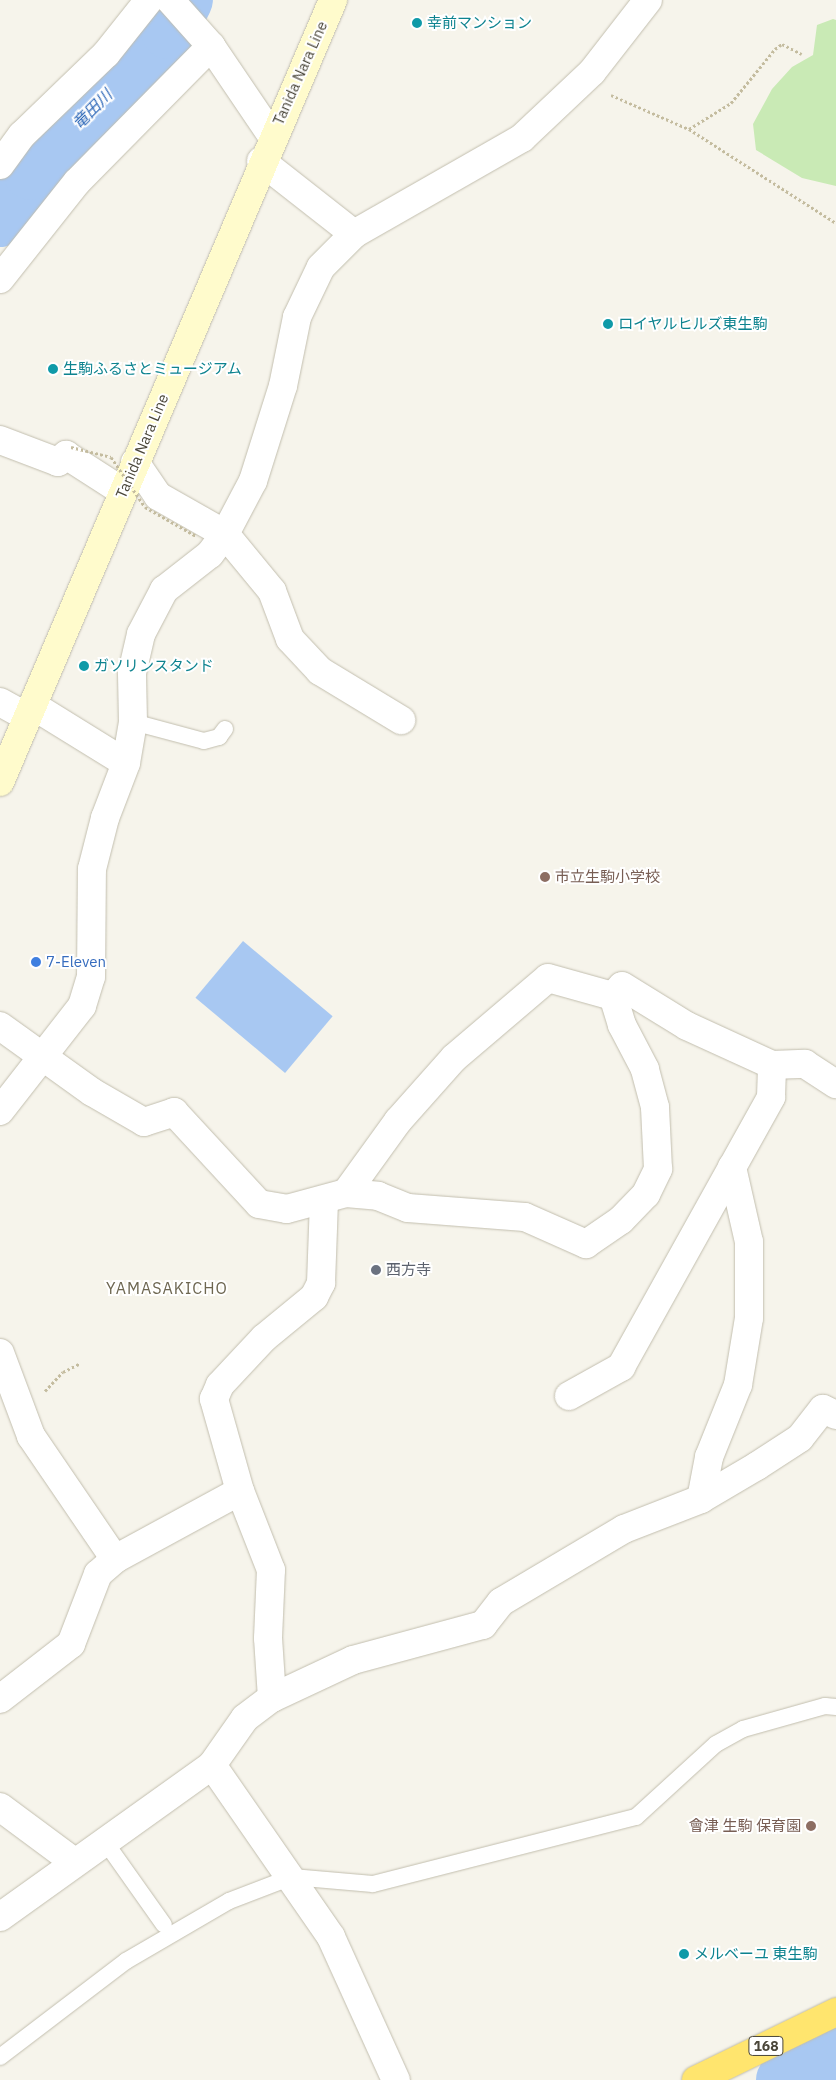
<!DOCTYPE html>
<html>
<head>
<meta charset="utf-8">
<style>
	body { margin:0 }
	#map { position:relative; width:836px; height:2080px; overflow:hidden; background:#f6f4eb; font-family:"IBM Plex Sans","Noto Sans JP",sans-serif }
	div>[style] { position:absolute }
	.green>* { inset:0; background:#c9eab5 }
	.water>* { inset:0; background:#a8c8f2; transform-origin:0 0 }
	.river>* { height:56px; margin:-28px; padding:0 28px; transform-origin:28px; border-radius:28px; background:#a8c8f2 }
	.path>* { height:3px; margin-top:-1.5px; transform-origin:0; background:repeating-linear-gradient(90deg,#c4bc9f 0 2.5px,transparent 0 5px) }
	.roads { filter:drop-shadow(0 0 1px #c2beae) drop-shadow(0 0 1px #c2beae) }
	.lane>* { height:16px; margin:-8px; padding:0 8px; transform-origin:8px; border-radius:8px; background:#fff }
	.street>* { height:28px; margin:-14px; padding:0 14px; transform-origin:14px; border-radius:14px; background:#fff }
	.secondary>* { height:28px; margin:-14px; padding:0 14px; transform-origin:14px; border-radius:14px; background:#fffbcc }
	.highway>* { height:28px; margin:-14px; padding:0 14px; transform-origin:14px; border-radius:14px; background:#ffe56e }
	.path-bridge>* { height:3px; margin-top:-1.5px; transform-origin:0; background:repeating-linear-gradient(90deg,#c4bc9f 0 2.5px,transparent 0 5px) }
	.dots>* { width:14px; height:14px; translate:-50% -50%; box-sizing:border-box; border:2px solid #fff; border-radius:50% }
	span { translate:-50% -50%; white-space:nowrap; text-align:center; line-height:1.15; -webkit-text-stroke:4px #fff; paint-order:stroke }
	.shield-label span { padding:1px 4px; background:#fff; border:1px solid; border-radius:4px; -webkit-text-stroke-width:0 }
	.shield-label { font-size:14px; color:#4a4639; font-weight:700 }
	.culture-label { font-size:15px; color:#0d838f }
	.left { translate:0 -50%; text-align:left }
	.street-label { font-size:15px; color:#4a4639 }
	.education-label { font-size:15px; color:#785e54 }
	.right { translate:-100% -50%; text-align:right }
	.shop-label { font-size:15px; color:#366cbe }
	.worship-label { font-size:15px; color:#5b616d }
	.water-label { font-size:16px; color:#2f69b9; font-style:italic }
	.neighbourhood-label { font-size:16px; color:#6d6650; letter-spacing:1px }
</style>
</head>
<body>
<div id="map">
	<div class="green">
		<div style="clip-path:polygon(833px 19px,836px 20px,836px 186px,802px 178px,756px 150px,753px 124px,772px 89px,792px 67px,813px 55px,817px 25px)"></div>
	</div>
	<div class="water">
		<div style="left:243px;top:941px;width:117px;height:74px;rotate:40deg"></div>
	</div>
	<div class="river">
		<div style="left:0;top:219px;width:56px;rotate:-56.6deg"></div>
		<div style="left:31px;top:172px;width:197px;rotate:-45.6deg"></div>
		<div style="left:169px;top:31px;width:35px;rotate:-63deg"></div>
		<div style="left:784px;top:2080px;width:57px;rotate:-24.8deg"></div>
	</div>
	<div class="path">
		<div style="left:611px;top:95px;width:85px;rotate:23.6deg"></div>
		<div style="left:689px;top:129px;width:174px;rotate:32.6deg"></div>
		<div style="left:689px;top:129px;width:49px;rotate:-31.8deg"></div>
		<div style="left:731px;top:103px;width:70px;rotate:-50.8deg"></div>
		<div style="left:775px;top:49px;width:9px;rotate:-36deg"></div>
		<div style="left:782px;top:44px;width:22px;rotate:27deg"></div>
		<div style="left:45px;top:1391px;width:26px;rotate:-47deg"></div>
		<div style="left:63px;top:1372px;width:18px;rotate:-27deg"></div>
	</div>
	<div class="roads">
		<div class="lane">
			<div style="left:133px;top:722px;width:73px;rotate:15deg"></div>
			<div style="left:204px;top:741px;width:16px;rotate:-15deg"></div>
			<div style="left:219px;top:737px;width:10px;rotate:-53deg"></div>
			<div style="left:106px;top:1843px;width:100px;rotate:54.7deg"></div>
			<div style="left:0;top:2057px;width:158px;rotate:-37.3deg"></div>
			<div style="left:126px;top:1961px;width:119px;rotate:-30.2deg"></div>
			<div style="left:229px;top:1901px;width:67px;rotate:-20.9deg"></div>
			<div style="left:292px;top:1877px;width:81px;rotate:4.9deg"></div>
			<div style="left:373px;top:1884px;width:271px;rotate:-14.3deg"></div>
			<div style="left:636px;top:1817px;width:108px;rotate:-42.4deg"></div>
			<div style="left:716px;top:1744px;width:31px;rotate:-29deg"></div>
			<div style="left:743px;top:1729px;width:85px;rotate:-15.7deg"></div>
			<div style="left:825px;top:1706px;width:11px;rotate:5deg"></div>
		</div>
		<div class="street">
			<div style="left:170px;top:0;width:62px;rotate:48.3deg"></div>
			<div style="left:211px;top:46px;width:109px;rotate:55.9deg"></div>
			<div style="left:261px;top:161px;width:118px;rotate:38.1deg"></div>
			<div style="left:0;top:165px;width:37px;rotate:-54deg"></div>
			<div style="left:22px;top:135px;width:117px;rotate:-44deg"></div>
			<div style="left:106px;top:54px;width:69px;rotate:-51.5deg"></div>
			<div style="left:0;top:279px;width:124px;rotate:-51.6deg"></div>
			<div style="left:77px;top:182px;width:191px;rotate:-45.4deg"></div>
			<div style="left:0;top:440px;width:62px;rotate:20.8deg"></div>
			<div style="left:58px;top:462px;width:11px;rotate:-41deg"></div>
			<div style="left:66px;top:455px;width:67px;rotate:32.7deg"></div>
			<div style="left:135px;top:462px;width:41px;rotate:55.9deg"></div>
			<div style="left:158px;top:496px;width:77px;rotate:29.6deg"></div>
			<div style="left:225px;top:534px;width:74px;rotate:50.5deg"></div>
			<div style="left:272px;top:591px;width:51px;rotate:69.4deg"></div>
			<div style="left:290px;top:639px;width:44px;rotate:46.8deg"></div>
			<div style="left:320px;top:671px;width:95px;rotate:31.2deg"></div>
			<div style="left:0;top:702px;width:31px;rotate:29deg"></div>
			<div style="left:32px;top:705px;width:110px;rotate:31.7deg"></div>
			<div style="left:0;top:1026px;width:113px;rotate:35.7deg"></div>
			<div style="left:92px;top:1092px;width:60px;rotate:30deg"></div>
			<div style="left:144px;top:1122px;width:32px;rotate:-18deg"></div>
			<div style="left:174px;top:1112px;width:125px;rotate:47.3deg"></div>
			<div style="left:259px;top:1204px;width:28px;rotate:10deg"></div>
			<div style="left:287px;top:1209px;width:61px;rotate:-15.2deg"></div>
			<div style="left:346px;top:1193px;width:32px;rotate:5deg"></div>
			<div style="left:378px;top:1196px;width:32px;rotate:22deg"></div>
			<div style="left:408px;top:1208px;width:117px;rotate:4.4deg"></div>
			<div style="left:525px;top:1217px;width:67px;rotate:23.9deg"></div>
			<div style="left:586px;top:1244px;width:42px;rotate:-34.4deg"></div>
			<div style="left:621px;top:1220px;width:36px;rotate:-46deg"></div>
			<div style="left:646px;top:1194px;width:28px;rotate:-64deg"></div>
			<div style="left:658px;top:1169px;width:62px;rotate:-92.8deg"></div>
			<div style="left:655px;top:1107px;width:39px;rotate:-105deg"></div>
			<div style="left:645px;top:1069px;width:50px;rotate:-117.6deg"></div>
			<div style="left:622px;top:1025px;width:30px;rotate:-107deg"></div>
			<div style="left:0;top:1111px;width:133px;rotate:-52deg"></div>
			<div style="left:82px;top:1006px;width:30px;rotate:-73deg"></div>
			<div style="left:91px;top:977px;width:108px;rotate:-89.5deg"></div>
			<div style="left:92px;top:869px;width:53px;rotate:-75.7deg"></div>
			<div style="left:105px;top:818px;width:59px;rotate:-69.1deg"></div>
			<div style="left:126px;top:763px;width:42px;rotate:-80.3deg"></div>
			<div style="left:133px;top:722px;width:49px;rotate:-91.2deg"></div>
			<div style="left:132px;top:673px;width:40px;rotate:-77deg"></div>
			<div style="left:141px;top:634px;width:50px;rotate:-62.4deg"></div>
			<div style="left:164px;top:590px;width:58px;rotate:-38deg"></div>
			<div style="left:210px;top:554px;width:25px;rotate:-53deg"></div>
			<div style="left:225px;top:534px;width:60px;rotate:-62.2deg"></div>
			<div style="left:253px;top:481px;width:100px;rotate:-72.5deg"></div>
			<div style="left:283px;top:386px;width:70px;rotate:-78.5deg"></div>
			<div style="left:297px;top:317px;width:55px;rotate:-64.4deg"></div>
			<div style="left:321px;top:267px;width:47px;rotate:-45deg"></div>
			<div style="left:354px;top:234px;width:193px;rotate:-29.7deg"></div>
			<div style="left:522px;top:138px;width:96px;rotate:-43.3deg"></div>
			<div style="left:592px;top:72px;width:91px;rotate:-52.1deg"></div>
			<div style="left:346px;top:1193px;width:89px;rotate:-54.2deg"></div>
			<div style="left:398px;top:1121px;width:84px;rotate:-48.4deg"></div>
			<div style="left:454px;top:1058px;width:123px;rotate:-40.4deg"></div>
			<div style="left:548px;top:978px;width:67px;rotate:15.5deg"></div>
			<div style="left:613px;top:996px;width:13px;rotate:-48deg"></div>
			<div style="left:622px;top:986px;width:76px;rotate:31.6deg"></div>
			<div style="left:687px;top:1026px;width:94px;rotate:24.6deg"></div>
			<div style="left:772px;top:1065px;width:33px;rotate:-2deg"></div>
			<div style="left:805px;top:1064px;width:37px;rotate:33deg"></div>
			<div style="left:0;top:1353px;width:89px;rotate:69.5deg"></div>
			<div style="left:31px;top:1436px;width:149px;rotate:55.7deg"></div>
			<div style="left:569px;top:1396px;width:60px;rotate:-29.1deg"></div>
			<div style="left:621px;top:1367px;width:309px;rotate:-60.9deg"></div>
			<div style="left:771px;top:1097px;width:32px;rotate:-88deg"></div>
			<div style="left:701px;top:1499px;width:43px;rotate:-79.2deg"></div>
			<div style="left:709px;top:1457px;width:78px;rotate:-68.1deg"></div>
			<div style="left:738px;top:1385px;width:68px;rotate:-80.7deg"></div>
			<div style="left:749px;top:1318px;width:76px;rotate:-90deg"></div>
			<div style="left:749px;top:1242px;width:77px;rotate:-102.8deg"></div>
			<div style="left:272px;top:1698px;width:60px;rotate:-93.8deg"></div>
			<div style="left:268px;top:1638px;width:68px;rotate:-87.5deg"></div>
			<div style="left:271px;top:1570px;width:85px;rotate:-111.4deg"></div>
			<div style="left:240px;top:1491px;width:96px;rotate:-105.8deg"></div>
			<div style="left:214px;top:1399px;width:15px;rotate:-67deg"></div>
			<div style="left:220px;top:1385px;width:64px;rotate:-46.9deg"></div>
			<div style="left:264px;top:1338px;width:65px;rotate:-39.4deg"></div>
			<div style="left:314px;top:1297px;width:16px;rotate:-63deg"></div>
			<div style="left:321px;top:1283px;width:83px;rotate:-87.9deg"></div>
			<div style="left:0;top:1699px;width:90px;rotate:-37.8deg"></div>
			<div style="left:71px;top:1644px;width:75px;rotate:-68.9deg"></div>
			<div style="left:98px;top:1574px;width:23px;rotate:-41deg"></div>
			<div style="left:115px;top:1559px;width:142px;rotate:-28.5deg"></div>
			<div style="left:212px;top:1765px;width:209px;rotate:55.3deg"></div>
			<div style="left:331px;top:1937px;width:157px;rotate:65.6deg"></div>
			<div style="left:0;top:1807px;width:92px;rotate:36.6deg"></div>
			<div style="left:0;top:1917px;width:261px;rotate:-35.6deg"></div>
			<div style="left:212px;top:1765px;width:57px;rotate:-54.9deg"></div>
			<div style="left:245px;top:1718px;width:34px;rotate:-37deg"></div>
			<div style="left:272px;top:1698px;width:89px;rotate:-25.1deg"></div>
			<div style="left:353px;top:1660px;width:135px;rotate:-15.1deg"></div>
			<div style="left:483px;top:1625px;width:29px;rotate:-52deg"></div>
			<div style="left:501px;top:1602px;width:143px;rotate:-30.7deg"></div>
			<div style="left:624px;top:1529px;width:83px;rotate:-21.3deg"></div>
			<div style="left:701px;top:1499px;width:65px;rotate:-30.5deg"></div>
			<div style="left:757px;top:1466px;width:51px;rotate:-33.1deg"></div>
			<div style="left:800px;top:1438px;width:37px;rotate:-52deg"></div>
			<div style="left:823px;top:1409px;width:14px;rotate:25deg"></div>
		</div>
		<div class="secondary">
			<div style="left:0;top:782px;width:850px;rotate:-66.93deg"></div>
		</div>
		<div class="highway">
			<div style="left:696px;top:2080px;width:156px;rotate:-25.9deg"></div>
		</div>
	</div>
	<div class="path-bridge">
		<div style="left:71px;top:447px;width:41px;rotate:14deg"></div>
		<div style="left:111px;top:457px;width:60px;rotate:55.8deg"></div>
		<div style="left:145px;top:507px;width:59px;rotate:29.6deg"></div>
	</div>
	<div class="dots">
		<div style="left:417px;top:23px;background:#0f9aa8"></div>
		<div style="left:608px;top:324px;background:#0f9aa8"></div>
		<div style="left:53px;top:369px;background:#0f9aa8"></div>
		<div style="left:84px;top:666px;background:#0f9aa8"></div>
		<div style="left:545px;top:877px;background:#8d6e63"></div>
		<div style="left:36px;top:962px;background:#3f7fe0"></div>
		<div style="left:376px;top:1270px;background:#6b7280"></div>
		<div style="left:811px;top:1826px;background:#8d6e63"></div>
		<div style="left:684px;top:1954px;background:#0f9aa8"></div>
	</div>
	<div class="shield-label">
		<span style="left:766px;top:2046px">168</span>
	</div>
	<div class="culture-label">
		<span class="left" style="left:427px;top:23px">幸前マンション</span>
		<span class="left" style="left:618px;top:324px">ロイヤルヒルズ東生駒</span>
		<span class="left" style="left:63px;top:369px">生駒ふるさとミュージアム</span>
		<span class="left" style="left:94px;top:666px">ガソリンスタンド</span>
		<span class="left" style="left:694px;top:1954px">メルベーユ 東生駒</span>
	</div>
	<div class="street-label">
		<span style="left:300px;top:73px;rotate:-66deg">Tanida Nara Line</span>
		<span style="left:142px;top:446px;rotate:-67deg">Tanida Nara Line</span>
	</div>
	<div class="education-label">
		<span class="left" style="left:555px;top:877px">市立生駒小学校</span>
		<span class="right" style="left:801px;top:1826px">會津 生駒 保育園</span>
	</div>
	<div class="shop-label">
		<span class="left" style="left:46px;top:962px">7-Eleven</span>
	</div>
	<div class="worship-label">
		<span class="left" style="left:386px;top:1270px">西方寺</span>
	</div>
	<div class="water-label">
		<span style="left:92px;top:109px;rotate:-45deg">竜田川</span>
	</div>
	<div class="neighbourhood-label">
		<span style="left:167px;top:1288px">YAMASAKICHO</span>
	</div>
</div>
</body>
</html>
